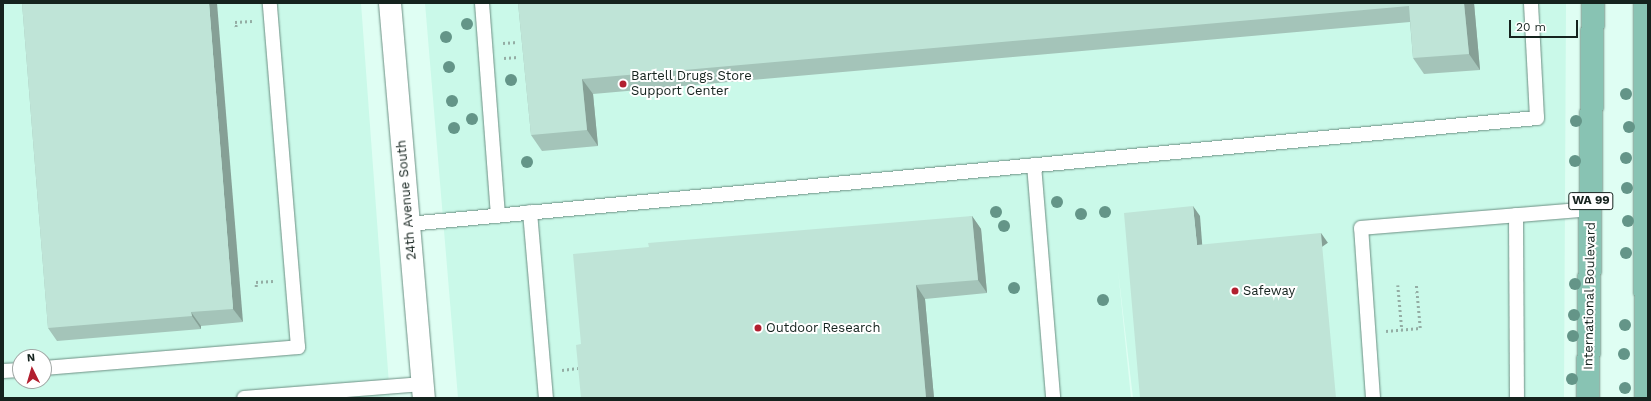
<!DOCTYPE html>
<html>
<head>
<meta charset="utf-8">
<style>
	body { margin:0 }
	#map { position:relative; width:1651px; height:401px; overflow:hidden; background:#dffef3; font-family:"Work Sans",sans-serif }
	div>[style] { position:absolute }
	.built>* { inset:0; background:#caf9e9 }
	.path>* { height:2.5px; margin-top:-1.25px; transform-origin:0; background:repeating-linear-gradient(90deg,#94ada4 0 2px,transparent 0 5px) }
	.roads { filter:drop-shadow(0 0 1px #6c8f83) drop-shadow(0 0 1px #6c8f83) }
	.service>* { height:14px; margin:-7px; padding:0 7px; transform-origin:7px; border-radius:7px; background:#fff }
	.tertiary>* { height:22px; margin:-11px; padding:0 11px; transform-origin:11px; border-radius:11px; background:#fff }
	.primary>* { height:22px; margin:-11px; padding:0 11px; transform-origin:11px; border-radius:11px; background:#88c3b3 }
	.trees>* { width:12px; height:12px; margin:-6px; border-radius:50%; background:#649588 }
	.wall>* { inset:0; background:#a4c4b9 }
	.shaded-wall>* { inset:0; background:#86a096; transform-origin:0 0 }
	.building>* { inset:0; background:#bfe4d7 }
	.dots>* { width:11px; height:11px; translate:-50% -50%; box-sizing:border-box; border:2px solid #fff; border-radius:50% }
	span { translate:-50% -50%; white-space:nowrap; text-align:center; line-height:1.15; -webkit-text-stroke:4px #fff; paint-order:stroke }
	.shield-label span { padding:1px 3px; background:#fff; border:1px solid; border-radius:3px; -webkit-text-stroke-width:0 }
	.shield-label { font-size:12px; color:#15231e; font-weight:700 }
	.poi-label { font-size:13px; color:#15231e }
	.left { translate:0 -50%; text-align:left }
	.street-label { font-size:13px; color:#15231e }
	.frame { position:absolute; inset:0; border:4px solid #15231e; pointer-events:none }
	.north { position:absolute; left:12px; top:349px; width:40px; height:40px; box-sizing:border-box; background:#fff; border:1px solid #a1a7a5; border-radius:50%; rotate:355deg; font-size:11px; font-weight:700; line-height:16px; text-align:center; color:#15231e }
	.north::after { content:''; display:block; margin:auto; width:14px; height:18px; background:#b21f2f; clip-path:polygon(50% 0,100% 100%,50% 72%,0 100%) }
	.scale { position:absolute; left:1509px; top:20px; width:69px; height:18px; box-sizing:border-box; border:2px solid #15231e; border-top:0; padding-left:5px; font-size:12px; line-height:14px; white-space:nowrap; color:#15231e; -webkit-text-stroke:3px #fff; paint-order:stroke }
</style>
</head>
<body>
<div id="map">
	<div class="built">
		<div style="clip-path:polygon(evenodd,3px 3px,361px 3px,390px 398px,3px 398px,3px 3px,20px 357px,44px 357px,44px 381px,20px 381px,20px 357px)"></div>
		<div style="clip-path:polygon(425px 3px,1566px 3px,1564px 398px,1133px 398px,1118px 270px,1131px 398px,458px 398px)"></div>
	</div>
	<div class="path">
		<div style="left:236px;top:27px;width:5px;rotate:-101deg"></div>
		<div style="left:235px;top:22px;width:17px;rotate:-3deg"></div>
		<div style="left:503px;top:43px;width:14px;rotate:-4deg"></div>
		<div style="left:504px;top:58px;width:14px;rotate:-4deg"></div>
		<div style="left:1398px;top:285px;width:45px;rotate:84.9deg"></div>
		<div style="left:256px;top:287px;width:5px;rotate:-90deg"></div>
		<div style="left:256px;top:282px;width:17px;rotate:-3deg"></div>
		<div style="left:1386px;top:331px;width:34px;rotate:-5deg"></div>
		<div style="left:1420px;top:328px;width:44px;rotate:-95.2deg"></div>
		<div style="left:562px;top:370px;width:16px;rotate:-7deg"></div>
	</div>
	<div class="roads">
		<div class="service">
			<div style="left:482px;top:3px;width:213px;rotate:85.7deg"></div>
			<div style="left:1034px;top:165px;width:234px;rotate:85.3deg"></div>
			<div style="left:530px;top:212px;width:187px;rotate:85.1deg"></div>
			<div style="left:1516px;top:215px;width:183px;rotate:89.7deg"></div>
			<div style="left:409px;top:224px;width:1133px;rotate:-5.37deg"></div>
			<div style="left:1537px;top:118px;width:115px;rotate:-93deg"></div>
			<div style="left:44px;top:368px;width:255px;rotate:-4.7deg"></div>
			<div style="left:298px;top:347px;width:345px;rotate:-94.7deg"></div>
			<div style="left:3px;top:371px;width:17px;rotate:-3deg"></div>
			<div style="left:244px;top:398px;width:179px;rotate:-4.5deg"></div>
			<div style="left:1373px;top:398px;width:170px;rotate:-94deg"></div>
			<div style="left:1361px;top:228px;width:231px;rotate:-4.7deg"></div>
		</div>
		<div class="tertiary">
			<div style="left:390px;top:3px;width:396px;rotate:85.1deg"></div>
		</div>
		<div class="primary">
			<div style="left:1645px;top:3px;width:395px;rotate:89.9deg"></div>
			<div style="left:1588px;top:398px;width:395px;rotate:-89.3deg"></div>
		</div>
	</div>
	<div class="trees">
		<div style="left:467px;top:24px"></div>
		<div style="left:446px;top:37px"></div>
		<div style="left:449px;top:67px"></div>
		<div style="left:511px;top:80px"></div>
		<div style="left:1626px;top:94px"></div>
		<div style="left:452px;top:101px"></div>
		<div style="left:472px;top:119px"></div>
		<div style="left:1576px;top:121px"></div>
		<div style="left:1629px;top:127px"></div>
		<div style="left:454px;top:128px"></div>
		<div style="left:1626px;top:158px"></div>
		<div style="left:1575px;top:161px"></div>
		<div style="left:527px;top:162px"></div>
		<div style="left:1627px;top:188px"></div>
		<div style="left:1057px;top:202px"></div>
		<div style="left:996px;top:212px"></div>
		<div style="left:1105px;top:212px"></div>
		<div style="left:1081px;top:214px"></div>
		<div style="left:1628px;top:221px"></div>
		<div style="left:1004px;top:226px"></div>
		<div style="left:1626px;top:253px"></div>
		<div style="left:1575px;top:284px"></div>
		<div style="left:1014px;top:288px"></div>
		<div style="left:1103px;top:300px"></div>
		<div style="left:1574px;top:315px"></div>
		<div style="left:1625px;top:325px"></div>
		<div style="left:1573px;top:336px"></div>
		<div style="left:1624px;top:354px"></div>
		<div style="left:1572px;top:379px"></div>
		<div style="left:1625px;top:388px"></div>
	</div>
	<div class="wall">
		<div style="clip-path:polygon(22px 3px,243px 322px,201px 326px,201px 329px,57px 341px,48px 328px)"></div>
		<div style="clip-path:polygon(518px 3px,1474px 3px,1480px 70px,1424px 74px,1413px 58px,1410px 22px,593px 94px,598px 146px,542px 151px,531px 135px)"></div>
		<div style="clip-path:polygon(972px 216px,981px 229px,987px 293px,925px 299px,934px 398px,581px 398px,581px 344px)"></div>
	</div>
	<div class="shaded-wall">
		<div style="clip-path:polygon(209px 3px,217px 3px,243px 322px,233px 309px)"></div>
		<div style="clip-path:polygon(1464px 3px,1474px 3px,1480px 70px,1469px 54px)"></div>
		<div style="clip-path:polygon(582px 79px,593px 94px,598px 146px,587px 130px)"></div>
		<div style="clip-path:polygon(1193px 206px,1200px 216px,1203px 255px,1197px 245px)"></div>
		<div style="clip-path:polygon(972px 216px,981px 229px,987px 293px,978px 280px)"></div>
		<div style="left:1321px;top:233px;width:12px;height:166px;rotate:55deg"></div>
		<div style="clip-path:polygon(916px 285px,925px 299px,934px 398px,926px 398px)"></div>
		<div style="clip-path:polygon(191px 312px,201px 326px,201px 329px,192px 316px)"></div>
	</div>
	<div class="building">
		<div style="clip-path:polygon(22px 3px,209px 3px,233px 309px,191px 312px,192px 316px,48px 328px)"></div>
		<div style="clip-path:polygon(518px 3px,1464px 3px,1469px 54px,1413px 58px,1409px 6px,582px 79px,587px 130px,531px 135px)"></div>
		<div style="clip-path:polygon(1193px 206px,1197px 245px,1321px 233px,1336px 398px,1140px 398px,1124px 213px)"></div>
		<div style="clip-path:polygon(972px 216px,978px 280px,916px 285px,926px 398px,581px 398px,576px 345px,581px 344px,573px 254px,649px 247px,648px 243px)"></div>
	</div>
	<div class="dots">
		<div style="left:623px;top:84px;background:#b21f2f"></div>
		<div style="left:1235px;top:291px;background:#b21f2f"></div>
		<div style="left:758px;top:328px;background:#b21f2f"></div>
	</div>
	<div class="shield-label">
		<span style="left:1591px;top:201px">WA 99</span>
	</div>
	<div class="poi-label">
		<span class="left" style="left:631px;top:84px">Bartell Drugs Store<br>Support Center</span>
		<span class="left" style="left:1243px;top:291px">Safeway</span>
		<span class="left" style="left:766px;top:328px">Outdoor Research</span>
	</div>
	<div class="street-label">
		<span style="left:407px;top:200px;rotate:-95deg">24th Avenue South</span>
		<span style="left:1590px;top:296px;rotate:-89deg">International Boulevard</span>
	</div>
	<div class="frame"></div>
	<div class="north">N</div>
	<div class="scale">20 m</div>
</div>
</body>
</html>
